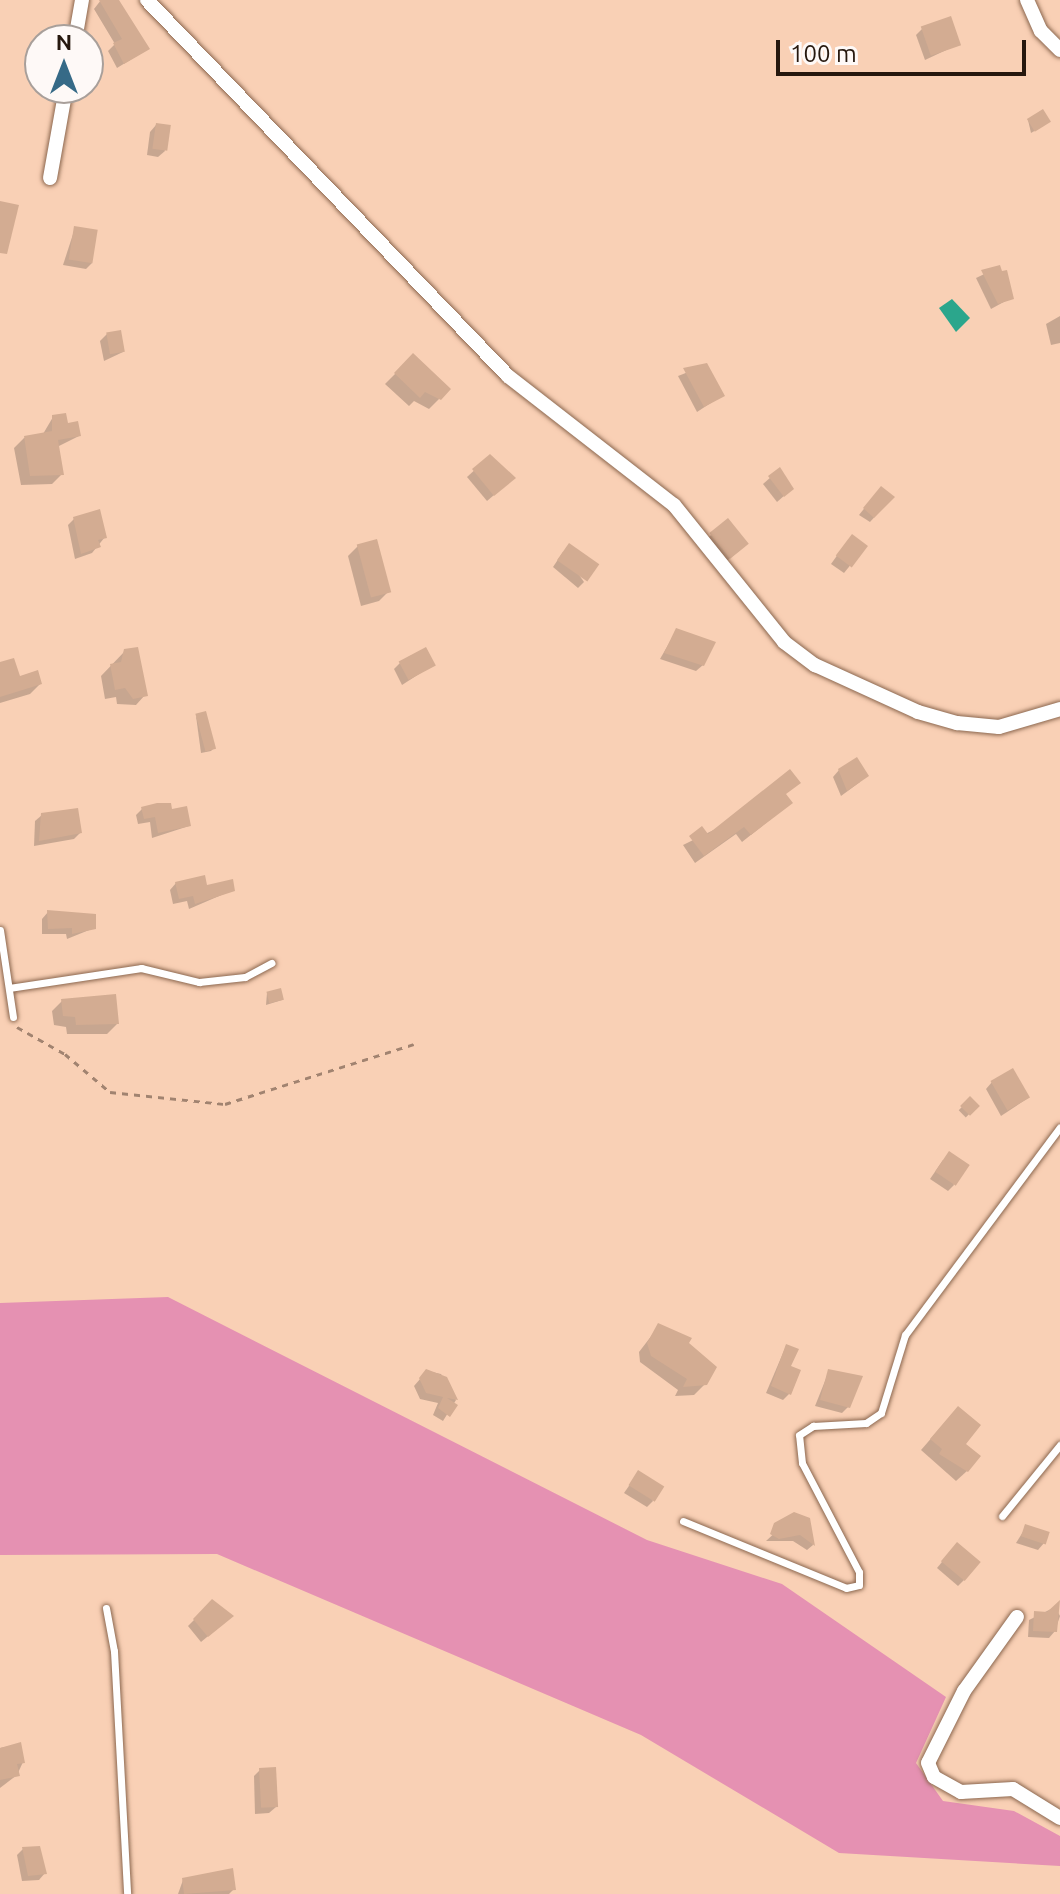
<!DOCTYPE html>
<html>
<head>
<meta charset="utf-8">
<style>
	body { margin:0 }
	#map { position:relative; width:1060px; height:1894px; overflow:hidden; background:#f9d0b5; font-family:Ubuntu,sans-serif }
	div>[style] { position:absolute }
	.green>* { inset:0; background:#e591b2 }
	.water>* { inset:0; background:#2ba68c }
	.shadow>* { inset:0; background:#0003; transform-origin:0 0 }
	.building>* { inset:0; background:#d3ac92; transform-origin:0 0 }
	.path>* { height:3px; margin-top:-1.5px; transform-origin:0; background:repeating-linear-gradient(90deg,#a18370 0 6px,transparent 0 12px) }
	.roads { filter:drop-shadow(0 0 2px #8b674f) drop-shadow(0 0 2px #8b674f) }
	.lane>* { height:7px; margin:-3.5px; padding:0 3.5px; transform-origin:3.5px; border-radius:3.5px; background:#fff }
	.street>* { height:14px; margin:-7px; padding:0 7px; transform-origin:7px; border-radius:7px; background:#fff }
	span { translate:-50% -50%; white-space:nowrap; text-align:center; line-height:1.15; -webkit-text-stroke:6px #fef9f7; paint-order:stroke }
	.north { position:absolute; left:24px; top:24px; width:80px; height:80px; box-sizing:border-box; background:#fef9f7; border:2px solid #a89f9a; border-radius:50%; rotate:0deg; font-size:22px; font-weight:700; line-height:32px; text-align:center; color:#26180e }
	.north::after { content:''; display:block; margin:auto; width:28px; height:36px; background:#366a87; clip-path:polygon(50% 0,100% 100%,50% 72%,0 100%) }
	.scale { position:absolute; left:776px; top:40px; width:250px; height:36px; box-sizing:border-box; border:4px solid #26180e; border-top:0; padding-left:10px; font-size:24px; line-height:28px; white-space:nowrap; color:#26180e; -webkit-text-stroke:6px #fef9f7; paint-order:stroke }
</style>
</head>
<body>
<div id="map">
	<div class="green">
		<div style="clip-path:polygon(168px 1297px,647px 1540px,782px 1584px,946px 1697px,916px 1763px,943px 1801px,1014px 1811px,1060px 1836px,1060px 1866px,839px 1853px,641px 1735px,217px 1554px,0 1555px,0 1303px)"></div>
	</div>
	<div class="water">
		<div style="clip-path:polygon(952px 299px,970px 318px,956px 332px,939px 308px)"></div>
	</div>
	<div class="shadow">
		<div style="clip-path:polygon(101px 0,113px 0,148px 49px,117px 68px,108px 51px,115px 44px,94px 9px)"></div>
		<div style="clip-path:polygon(922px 29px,959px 44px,925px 60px,916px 35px)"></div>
		<div style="clip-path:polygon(1028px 120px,1046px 124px,1031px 133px)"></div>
		<div style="clip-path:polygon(156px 125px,165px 151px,158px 157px,147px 155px,150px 132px)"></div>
		<div style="clip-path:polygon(75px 228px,92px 263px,86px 269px,63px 265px)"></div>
		<div style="clip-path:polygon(999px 267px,1011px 298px,991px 309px,976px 278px)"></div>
		<div style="clip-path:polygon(1060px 316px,1060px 343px,1051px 345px,1046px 324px)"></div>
		<div style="clip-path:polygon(107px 334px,123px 352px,104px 361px,100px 341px)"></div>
		<div style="clip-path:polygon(413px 356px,449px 389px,429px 409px,414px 401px,409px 406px,385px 384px)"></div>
		<div style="clip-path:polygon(706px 365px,723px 395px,697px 412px,678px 376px)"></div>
		<div style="clip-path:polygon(53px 417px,79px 436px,57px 447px,62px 474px,52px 484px,21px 485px,14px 448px,24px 438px,43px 434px)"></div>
		<div style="clip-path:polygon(490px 456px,507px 484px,487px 501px,467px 477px)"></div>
		<div style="clip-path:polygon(779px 470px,785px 495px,777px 502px,763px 484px)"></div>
		<div style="clip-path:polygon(875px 495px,892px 498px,870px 522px,859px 515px)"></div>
		<div style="clip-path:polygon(74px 519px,105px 537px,92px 553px,75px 559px,68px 525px)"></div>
		<div style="clip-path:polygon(711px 535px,740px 550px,723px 564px,705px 541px)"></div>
		<div style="clip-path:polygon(846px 543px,865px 547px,844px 573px,831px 564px)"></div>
		<div style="clip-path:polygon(358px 546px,389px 591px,379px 601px,361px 606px,348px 556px)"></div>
		<div style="clip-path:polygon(563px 552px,584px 582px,578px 588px,553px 567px)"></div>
		<div style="clip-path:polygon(676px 631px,703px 665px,696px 671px,660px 659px)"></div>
		<div style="clip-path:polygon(125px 651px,145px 695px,136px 705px,117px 704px,116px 697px,105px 699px,101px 676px)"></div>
		<div style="clip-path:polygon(400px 663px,433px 665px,402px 685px,394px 669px)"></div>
		<div style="clip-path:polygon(0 664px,18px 678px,40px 684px,30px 694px,0 703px)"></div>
		<div style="clip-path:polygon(196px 716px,214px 748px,211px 751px,201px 753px)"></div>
		<div style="clip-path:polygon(839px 770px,860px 782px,841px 796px,833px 777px)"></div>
		<div style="clip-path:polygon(785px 795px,791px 803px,742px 842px,736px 834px,695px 863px,683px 845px)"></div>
		<div style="clip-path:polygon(142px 809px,170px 811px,189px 826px,152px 838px,150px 822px,138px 824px,136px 815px)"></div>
		<div style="clip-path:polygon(42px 815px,80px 833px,74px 839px,34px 846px,35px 821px)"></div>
		<div style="clip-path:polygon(176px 883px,206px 887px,233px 890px,189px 909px,187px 901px,173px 904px,170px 890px)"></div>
		<div style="clip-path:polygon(48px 912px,94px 928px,67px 939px,66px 934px,42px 934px,42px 919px)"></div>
		<div style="clip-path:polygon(267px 993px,282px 1000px,266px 1005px)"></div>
		<div style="clip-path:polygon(62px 1001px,117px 1024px,107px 1034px,67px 1034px,66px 1027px,54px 1025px,52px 1011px)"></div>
		<div style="clip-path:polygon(992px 1082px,1028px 1098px,1001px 1116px,986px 1089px)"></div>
		<div style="left:970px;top:1099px;width:10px;height:16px;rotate:45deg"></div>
		<div style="clip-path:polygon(943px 1160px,954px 1185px,948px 1191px,930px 1179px)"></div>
		<div style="clip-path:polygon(659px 1326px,686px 1343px,705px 1384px,694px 1395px,675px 1396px,678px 1390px,640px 1362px,639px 1352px)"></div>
		<div style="clip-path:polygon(786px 1346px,789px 1394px,783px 1400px,766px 1393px)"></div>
		<div style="clip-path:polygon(427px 1371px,441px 1374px,456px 1400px,443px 1421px,433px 1415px,438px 1403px,420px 1399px,414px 1386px)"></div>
		<div style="clip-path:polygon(829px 1371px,848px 1407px,842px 1413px,815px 1406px)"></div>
		<div style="clip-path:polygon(948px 1419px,963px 1444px,967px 1471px,956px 1481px,921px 1450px)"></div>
		<div style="clip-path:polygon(638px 1473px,653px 1501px,647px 1507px,624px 1493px)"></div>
		<div style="clip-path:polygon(795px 1514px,808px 1520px,813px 1545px,807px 1550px,793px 1541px,766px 1541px)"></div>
		<div style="clip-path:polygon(1026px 1527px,1044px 1543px,1038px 1550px,1016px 1543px)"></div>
		<div style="clip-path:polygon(951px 1551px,964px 1580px,958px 1586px,937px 1568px)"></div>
		<div style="clip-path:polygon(212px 1602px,225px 1622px,201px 1642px,188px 1626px)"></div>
		<div style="clip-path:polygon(1055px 1607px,1060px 1616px,1055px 1631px,1049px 1638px,1028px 1637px,1029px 1620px)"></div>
		<div style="clip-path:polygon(20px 1744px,23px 1762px,17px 1775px,0 1788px,0 1748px)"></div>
		<div style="clip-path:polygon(260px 1770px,276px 1807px,269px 1813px,255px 1814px,254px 1776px)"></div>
		<div style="clip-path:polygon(23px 1849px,45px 1873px,39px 1880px,22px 1881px,17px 1855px)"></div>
		<div style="clip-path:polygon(183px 1880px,234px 1889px,229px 1894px,178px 1894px)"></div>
	</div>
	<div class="building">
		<div style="clip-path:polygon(99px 0,119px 0,150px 49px,124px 64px,113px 43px,122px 39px)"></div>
		<div style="left:951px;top:16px;width:31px;height:32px;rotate:71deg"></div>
		<div style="left:1043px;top:109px;width:15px;height:19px;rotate:58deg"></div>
		<div style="left:156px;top:123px;width:15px;height:26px;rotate:8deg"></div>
		<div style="clip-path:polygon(0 201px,19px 205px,7px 254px,0 253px)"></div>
		<div style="left:74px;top:226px;width:24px;height:34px;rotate:9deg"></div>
		<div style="clip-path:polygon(1000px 265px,1002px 271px,1007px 270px,1014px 299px,998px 304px,981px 270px)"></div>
		<div style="left:121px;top:330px;width:22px;height:15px;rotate:80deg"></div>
		<div style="clip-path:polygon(413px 353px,451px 389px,441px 400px,425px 392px,420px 398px,394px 373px)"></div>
		<div style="clip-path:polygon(707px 363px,725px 396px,704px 407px,683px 368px)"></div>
		<div style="clip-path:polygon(66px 413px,68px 423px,78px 421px,81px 436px,58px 440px,64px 475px,30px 476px,24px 436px,52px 431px,52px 415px)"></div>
		<div style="clip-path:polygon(490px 454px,516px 478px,494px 496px,472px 469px)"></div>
		<div style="clip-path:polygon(780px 467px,794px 489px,784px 497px,768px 476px)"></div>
		<div style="clip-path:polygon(881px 486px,895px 497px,874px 518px,863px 508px)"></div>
		<div style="clip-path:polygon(100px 509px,107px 538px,98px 540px,101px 547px,81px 554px,73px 517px)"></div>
		<div style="left:728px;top:518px;width:33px;height:24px;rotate:51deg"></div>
		<div style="left:852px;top:534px;width:20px;height:27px;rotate:37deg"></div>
		<div style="left:377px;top:539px;width:55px;height:21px;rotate:75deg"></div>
		<div style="left:569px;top:543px;width:37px;height:21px;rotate:35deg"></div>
		<div style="clip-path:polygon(676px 628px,716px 642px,704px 666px,664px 653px)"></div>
		<div style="clip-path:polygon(138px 647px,148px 696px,133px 699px,125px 688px,115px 690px,110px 664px,121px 662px,124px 649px)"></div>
		<div style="left:426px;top:647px;width:21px;height:31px;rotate:62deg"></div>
		<div style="clip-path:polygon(14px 658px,20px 676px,38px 670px,42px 684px,0 697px,0 662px)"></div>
		<div style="left:206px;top:711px;width:39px;height:11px;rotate:75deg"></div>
		<div style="clip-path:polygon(857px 757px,869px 776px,847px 791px,838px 769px)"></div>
		<div style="clip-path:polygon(790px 769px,801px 783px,786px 794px,793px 803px,751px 835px,744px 827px,704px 856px,689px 836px,702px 826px,708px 834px)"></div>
		<div style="clip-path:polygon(157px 803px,171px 803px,172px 809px,187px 806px,191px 826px,158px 833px,155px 817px,144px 819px,141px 807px)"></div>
		<div style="clip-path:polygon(78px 808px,82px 833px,39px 841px,41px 813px)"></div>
		<div style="clip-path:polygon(205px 875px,207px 885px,233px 879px,235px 891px,195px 904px,193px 896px,179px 899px,175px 882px)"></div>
		<div style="clip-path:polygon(47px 910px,96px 914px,96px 929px,72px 934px,72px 928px,48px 929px)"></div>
		<div style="left:281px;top:988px;width:12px;height:15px;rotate:76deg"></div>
		<div style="clip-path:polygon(116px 994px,119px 1024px,76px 1025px,75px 1017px,63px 1016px,61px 999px)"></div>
		<div style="left:1013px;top:1068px;width:34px;height:26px;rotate:60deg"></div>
		<div style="left:970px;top:1096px;width:14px;height:14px;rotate:45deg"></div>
		<div style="left:949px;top:1151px;width:25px;height:25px;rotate:34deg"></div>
		<div style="clip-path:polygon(658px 1323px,692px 1338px,689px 1343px,717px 1367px,707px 1385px,683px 1387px,687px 1379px,651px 1356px,647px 1343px)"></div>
		<div style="clip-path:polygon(786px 1344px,799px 1349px,791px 1366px,801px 1370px,791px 1395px,771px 1386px)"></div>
		<div style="clip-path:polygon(426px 1369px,447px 1377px,458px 1400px,447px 1398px,458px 1405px,450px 1417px,438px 1408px,443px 1397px,426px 1393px,419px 1378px)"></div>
		<div style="clip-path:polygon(828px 1369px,863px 1376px,850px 1408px,820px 1400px)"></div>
		<div style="clip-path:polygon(958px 1406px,981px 1425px,966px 1444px,981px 1456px,968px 1472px,939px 1454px,942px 1449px,930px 1439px)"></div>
		<div style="left:638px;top:1470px;width:31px;height:18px;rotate:32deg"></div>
		<div style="clip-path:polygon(794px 1512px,810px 1518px,815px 1546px,800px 1535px,779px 1539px,770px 1534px,774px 1523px)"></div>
		<div style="left:1025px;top:1524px;width:26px;height:13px;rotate:18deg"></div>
		<div style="left:957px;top:1542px;width:31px;height:25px;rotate:40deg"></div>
		<div style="clip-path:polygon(212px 1599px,234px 1616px,208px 1637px,193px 1619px)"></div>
		<div style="clip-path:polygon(1060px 1600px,1057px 1632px,1033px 1631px,1034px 1611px,1047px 1612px)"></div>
		<div style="clip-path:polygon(21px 1742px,25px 1763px,17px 1764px,20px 1776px,0 1780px,0 1748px)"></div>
		<div style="left:276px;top:1767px;width:40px;height:17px;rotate:87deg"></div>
		<div style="clip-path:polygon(40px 1846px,47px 1874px,28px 1876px,22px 1847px)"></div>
		<div style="clip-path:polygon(233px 1868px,236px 1890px,184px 1894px,182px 1878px)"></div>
	</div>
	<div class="path">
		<div style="left:17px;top:1027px;width:55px;rotate:29.4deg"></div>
		<div style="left:65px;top:1054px;width:59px;rotate:40.2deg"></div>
		<div style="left:110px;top:1092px;width:116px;rotate:6deg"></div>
		<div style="left:225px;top:1104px;width:198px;rotate:-17.6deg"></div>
	</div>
	<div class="roads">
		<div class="lane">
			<div style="left:0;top:930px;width:88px;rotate:81.5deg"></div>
			<div style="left:9px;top:988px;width:134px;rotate:-8.6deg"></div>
			<div style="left:141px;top:968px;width:60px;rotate:13.6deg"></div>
			<div style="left:199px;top:982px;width:46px;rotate:-6.2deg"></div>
			<div style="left:245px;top:977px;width:30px;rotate:-28deg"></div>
			<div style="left:1002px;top:1516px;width:92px;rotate:-50.8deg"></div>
			<div style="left:683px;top:1521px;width:176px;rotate:22.3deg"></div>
			<div style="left:846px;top:1588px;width:13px;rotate:-13deg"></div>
			<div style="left:859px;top:1585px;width:13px;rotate:-90deg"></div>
			<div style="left:859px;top:1572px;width:123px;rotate:-117.6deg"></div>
			<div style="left:802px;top:1463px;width:28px;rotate:-96deg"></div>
			<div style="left:799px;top:1435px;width:17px;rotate:-33deg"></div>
			<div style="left:813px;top:1426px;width:53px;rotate:-3.2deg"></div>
			<div style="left:866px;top:1423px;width:18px;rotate:-34deg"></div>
			<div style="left:881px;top:1413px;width:82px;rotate:-72.9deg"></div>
			<div style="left:905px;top:1335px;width:259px;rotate:-53.3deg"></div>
			<div style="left:106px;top:1608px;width:44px;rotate:79.5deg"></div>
			<div style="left:114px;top:1651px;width:243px;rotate:86.9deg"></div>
		</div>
		<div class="street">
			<div style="left:147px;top:0;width:521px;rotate:46.17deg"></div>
			<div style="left:508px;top:376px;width:210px;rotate:37.9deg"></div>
			<div style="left:674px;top:505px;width:176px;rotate:51.2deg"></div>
			<div style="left:784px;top:642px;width:39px;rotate:37deg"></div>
			<div style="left:815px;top:665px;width:113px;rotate:24.5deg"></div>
			<div style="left:918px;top:712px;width:41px;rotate:15.8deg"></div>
			<div style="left:957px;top:723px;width:42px;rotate:5.4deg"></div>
			<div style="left:999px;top:727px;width:64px;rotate:-16.4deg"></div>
			<div style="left:1027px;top:0;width:34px;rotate:66deg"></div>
			<div style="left:1041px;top:31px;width:27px;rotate:45deg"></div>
			<div style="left:75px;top:40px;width:41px;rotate:-80.1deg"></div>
			<div style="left:50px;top:178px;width:91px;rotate:-79.9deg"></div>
			<div style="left:1017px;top:1617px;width:91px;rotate:125.6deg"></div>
			<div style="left:964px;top:1691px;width:80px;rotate:116.6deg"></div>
			<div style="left:928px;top:1763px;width:15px;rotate:67deg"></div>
			<div style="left:934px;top:1777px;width:31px;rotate:29deg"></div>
			<div style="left:961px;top:1792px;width:52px;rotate:-3.3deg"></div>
			<div style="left:1013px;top:1789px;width:55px;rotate:31.7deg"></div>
		</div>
	</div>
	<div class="north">N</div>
	<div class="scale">100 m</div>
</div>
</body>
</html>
